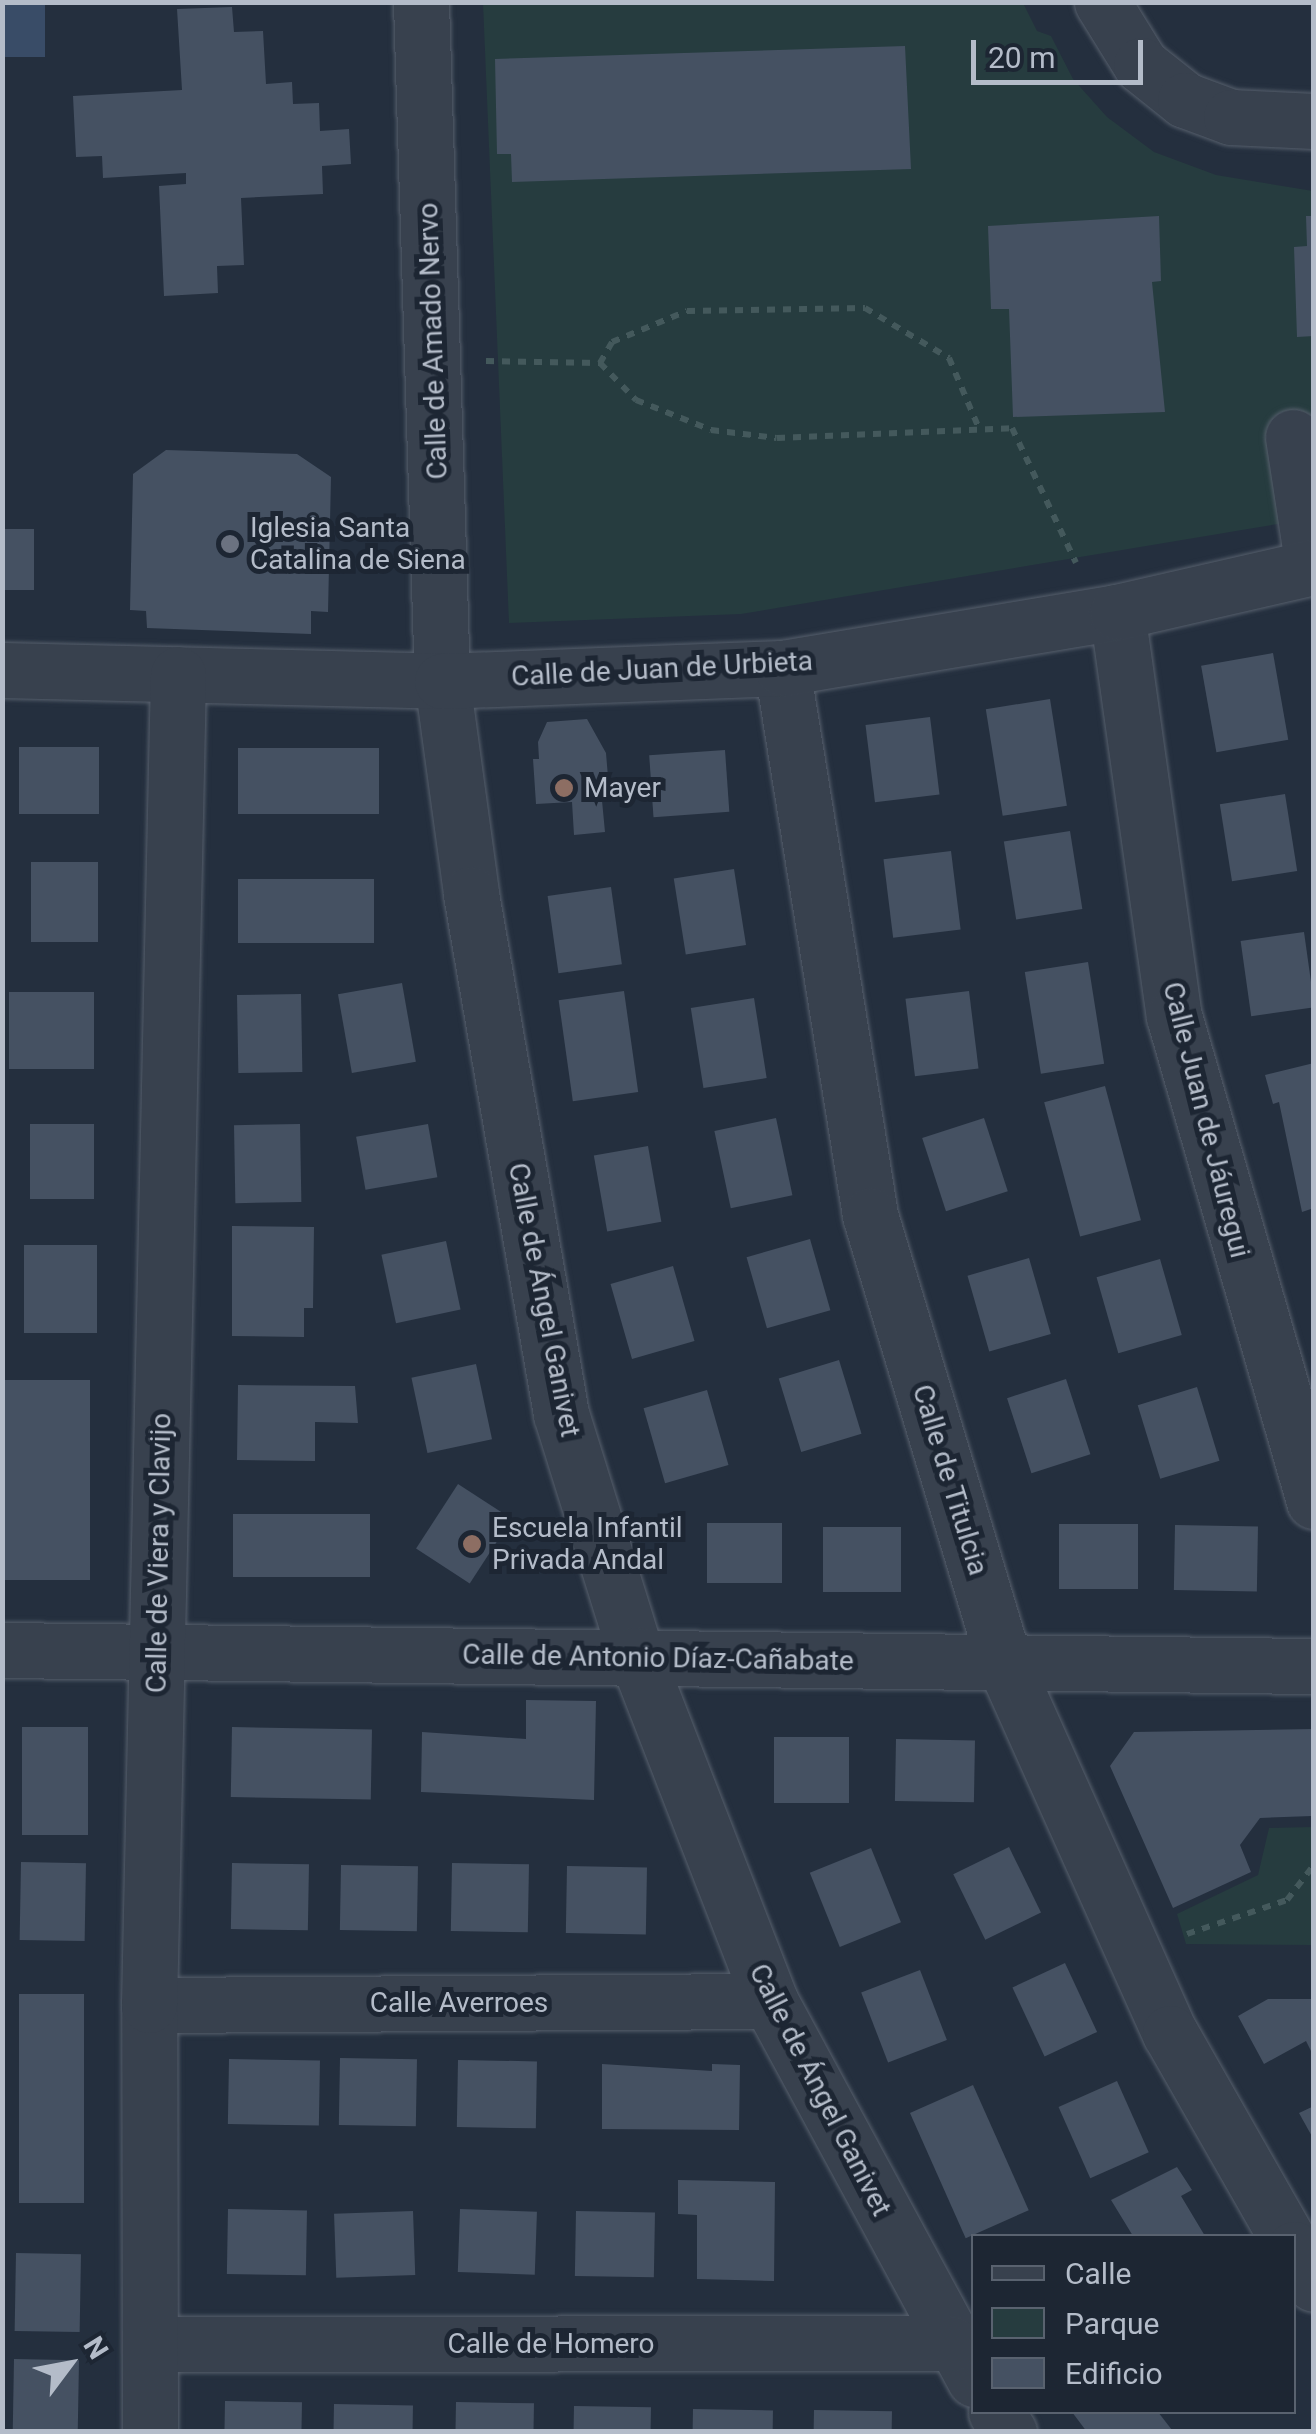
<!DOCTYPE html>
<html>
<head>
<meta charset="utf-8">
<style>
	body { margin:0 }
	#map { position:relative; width:1316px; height:2434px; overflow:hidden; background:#242f3e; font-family:Roboto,sans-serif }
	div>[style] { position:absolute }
	.green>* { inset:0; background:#263c3f }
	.water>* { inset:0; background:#394c67; transform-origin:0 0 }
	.building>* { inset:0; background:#455162; transform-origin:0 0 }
	.path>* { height:6px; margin-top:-3px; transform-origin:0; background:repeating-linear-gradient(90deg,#44595c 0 8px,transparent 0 16px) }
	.roads { filter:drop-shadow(0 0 2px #565f6c) drop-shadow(0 0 2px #565f6c) }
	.minor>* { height:55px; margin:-27.5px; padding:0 27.5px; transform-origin:27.5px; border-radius:27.5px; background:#38414e }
	.dots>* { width:28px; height:28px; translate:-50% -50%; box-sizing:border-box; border:5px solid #1d2633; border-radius:50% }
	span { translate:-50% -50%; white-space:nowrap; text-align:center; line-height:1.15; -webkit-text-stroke:10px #1d2633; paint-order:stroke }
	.street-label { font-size:28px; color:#b4bcc9 }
	.poi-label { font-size:28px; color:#b4bcc9 }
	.left { translate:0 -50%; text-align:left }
	.frame { position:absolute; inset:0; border:5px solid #b4bcc9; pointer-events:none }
	.legend { position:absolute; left:971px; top:2234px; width:325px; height:180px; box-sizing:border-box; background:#1d2633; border:2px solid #59626f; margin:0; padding:12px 18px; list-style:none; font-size:30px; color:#b4bcc9 }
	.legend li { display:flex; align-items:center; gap:20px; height:50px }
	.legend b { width:50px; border:2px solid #59626f }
	.north { position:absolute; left:20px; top:2314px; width:100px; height:100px; -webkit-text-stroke:8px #1d2633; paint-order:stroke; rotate:58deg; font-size:28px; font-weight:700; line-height:40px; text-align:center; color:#b4bcc9 }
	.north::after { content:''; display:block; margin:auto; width:35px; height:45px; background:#b4bcc9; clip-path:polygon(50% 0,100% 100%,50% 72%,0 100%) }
	.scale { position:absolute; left:971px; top:40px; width:172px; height:45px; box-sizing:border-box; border:5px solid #b4bcc9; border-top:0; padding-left:12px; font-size:30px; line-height:35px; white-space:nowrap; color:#b4bcc9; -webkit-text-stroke:8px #1d2633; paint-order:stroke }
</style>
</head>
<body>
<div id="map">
	<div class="green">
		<div style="clip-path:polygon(483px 3px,1023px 3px,1037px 31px,1051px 36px,1073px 79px,1107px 117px,1154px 152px,1216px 175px,1313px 191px,1313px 518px,741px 614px,509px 623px)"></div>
		<div style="clip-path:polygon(1313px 1827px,1313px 1945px,1186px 1944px,1177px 1914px,1258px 1875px,1269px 1828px)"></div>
	</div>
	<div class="water">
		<div style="left:2px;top:3px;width:43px;height:54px"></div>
	</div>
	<div class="building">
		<div style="clip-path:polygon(232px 7px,234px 32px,263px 31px,266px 84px,292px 82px,293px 104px,319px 103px,320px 131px,349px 129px,351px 164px,322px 166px,323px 194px,241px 198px,244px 265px,217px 266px,218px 293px,164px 296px,159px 186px,186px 184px,186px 173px,103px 178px,102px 156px,76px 157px,73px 96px,182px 90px,177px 9px)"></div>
		<div style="clip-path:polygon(905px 46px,911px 169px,512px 182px,511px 154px,497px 154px,495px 59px)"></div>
		<div style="clip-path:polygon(1159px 216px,1161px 281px,1152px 282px,1165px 412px,1013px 417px,1009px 309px,991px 309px,988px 226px)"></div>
		<div style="clip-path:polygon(1306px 216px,1314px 216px,1314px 336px,1297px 337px,1294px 247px,1307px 246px)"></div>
		<div style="clip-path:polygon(166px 450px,297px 454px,331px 477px,328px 612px,311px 611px,311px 634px,147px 628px,146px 611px,130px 610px,133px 474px)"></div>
		<div style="left:2px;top:529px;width:32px;height:61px"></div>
		<div style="left:1273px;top:653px;width:88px;height:73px;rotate:80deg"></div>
		<div style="left:1050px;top:699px;width:108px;height:65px;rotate:81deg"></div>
		<div style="left:930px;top:717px;width:78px;height:65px;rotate:83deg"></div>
		<div style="clip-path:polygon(587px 719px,606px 753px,609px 789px,601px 790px,605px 832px,574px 835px,572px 802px,536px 804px,533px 759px,539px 759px,538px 742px,547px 722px)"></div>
		<div style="left:19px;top:747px;width:80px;height:67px"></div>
		<div style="left:379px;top:748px;width:66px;height:141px;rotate:90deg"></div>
		<div style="left:725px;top:750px;width:62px;height:76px;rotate:86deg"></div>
		<div style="left:1285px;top:794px;width:78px;height:66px;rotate:81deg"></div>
		<div style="left:1070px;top:831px;width:79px;height:67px;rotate:81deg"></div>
		<div style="left:951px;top:851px;width:79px;height:68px;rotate:83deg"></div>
		<div style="left:31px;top:862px;width:67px;height:80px"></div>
		<div style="left:734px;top:869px;width:77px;height:61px;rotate:81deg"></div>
		<div style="left:238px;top:879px;width:136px;height:64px"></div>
		<div style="left:611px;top:887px;width:78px;height:64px;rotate:82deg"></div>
		<div style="left:1304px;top:932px;width:76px;height:64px;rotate:82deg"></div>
		<div style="left:1088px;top:962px;width:103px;height:64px;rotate:81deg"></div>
		<div style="left:402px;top:983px;width:80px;height:65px;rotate:80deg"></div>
		<div style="left:624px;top:991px;width:102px;height:66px;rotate:82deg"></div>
		<div style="left:969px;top:991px;width:78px;height:64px;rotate:83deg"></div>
		<div style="left:9px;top:992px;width:85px;height:77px"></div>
		<div style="left:301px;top:994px;width:78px;height:64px;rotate:89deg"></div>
		<div style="left:754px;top:998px;width:81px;height:64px;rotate:81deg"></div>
		<div style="clip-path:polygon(1314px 1063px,1314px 1208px,1302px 1212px,1279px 1102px,1273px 1104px,1265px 1075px)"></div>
		<div style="left:1105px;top:1086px;width:139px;height:63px;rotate:75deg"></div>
		<div style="left:776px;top:1118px;width:79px;height:63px;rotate:78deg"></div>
		<div style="left:984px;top:1118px;width:77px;height:65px;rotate:72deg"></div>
		<div style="left:30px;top:1124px;width:64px;height:75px"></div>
		<div style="left:300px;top:1124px;width:78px;height:66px;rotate:89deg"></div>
		<div style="left:428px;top:1124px;width:54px;height:73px;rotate:80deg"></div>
		<div style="left:648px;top:1146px;width:77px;height:55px;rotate:80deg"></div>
		<div style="clip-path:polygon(232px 1226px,314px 1227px,313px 1308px,304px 1308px,304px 1337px,232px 1336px)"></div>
		<div style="left:810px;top:1239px;width:74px;height:66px;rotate:74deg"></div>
		<div style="left:446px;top:1241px;width:70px;height:66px;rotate:78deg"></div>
		<div style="left:24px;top:1245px;width:73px;height:88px"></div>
		<div style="left:1029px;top:1258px;width:79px;height:64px;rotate:74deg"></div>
		<div style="left:1160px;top:1259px;width:79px;height:66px;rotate:74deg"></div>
		<div style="left:673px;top:1266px;width:78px;height:65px;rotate:74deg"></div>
		<div style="left:839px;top:1360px;width:77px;height:63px;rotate:73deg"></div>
		<div style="left:476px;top:1364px;width:77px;height:66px;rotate:78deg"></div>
		<div style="left:1066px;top:1379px;width:79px;height:62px;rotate:72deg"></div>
		<div style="left:2px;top:1380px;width:88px;height:200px"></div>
		<div style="clip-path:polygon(238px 1385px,355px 1386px,358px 1423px,315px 1422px,315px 1461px,237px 1460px)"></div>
		<div style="left:1197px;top:1387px;width:77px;height:62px;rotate:73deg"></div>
		<div style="left:707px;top:1390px;width:78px;height:66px;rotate:74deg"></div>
		<div style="left:458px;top:1484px;width:64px;height:77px;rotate:33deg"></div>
		<div style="left:233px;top:1514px;width:137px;height:63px"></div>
		<div style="left:707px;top:1523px;width:75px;height:60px"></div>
		<div style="left:1059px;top:1524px;width:79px;height:65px"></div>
		<div style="left:1175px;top:1525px;width:83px;height:65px;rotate:1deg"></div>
		<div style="left:823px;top:1527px;width:78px;height:65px"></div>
		<div style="clip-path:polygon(526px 1700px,596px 1701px,594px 1800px,421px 1792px,422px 1732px,526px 1739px)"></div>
		<div style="left:22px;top:1727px;width:66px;height:108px"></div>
		<div style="left:232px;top:1727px;width:140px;height:70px;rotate:1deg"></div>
		<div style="clip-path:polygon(1314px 1729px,1312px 1816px,1260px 1818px,1240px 1845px,1251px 1872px,1173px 1908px,1110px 1766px,1134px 1732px)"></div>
		<div style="left:849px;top:1737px;width:66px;height:75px;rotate:90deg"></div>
		<div style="left:896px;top:1739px;width:79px;height:62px;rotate:1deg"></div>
		<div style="left:1009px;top:1847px;width:73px;height:62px;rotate:64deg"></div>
		<div style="left:871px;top:1848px;width:80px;height:66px;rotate:68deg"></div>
		<div style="left:21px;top:1862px;width:65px;height:78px;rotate:1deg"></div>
		<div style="left:232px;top:1863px;width:77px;height:66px;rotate:1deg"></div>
		<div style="left:452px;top:1863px;width:77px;height:68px;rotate:1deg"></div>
		<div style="left:341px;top:1865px;width:77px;height:65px;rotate:1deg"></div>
		<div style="left:567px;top:1866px;width:80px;height:67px;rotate:1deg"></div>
		<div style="left:1065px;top:1963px;width:76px;height:58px;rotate:65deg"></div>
		<div style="left:920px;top:1970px;width:75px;height:63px;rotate:69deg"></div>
		<div style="left:19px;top:1994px;width:65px;height:209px"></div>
		<div style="clip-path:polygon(1268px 1999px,1314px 1999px,1314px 2057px,1306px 2041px,1264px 2064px,1238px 2016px)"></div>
		<div style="left:340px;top:2058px;width:77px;height:67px;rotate:1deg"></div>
		<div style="left:229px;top:2059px;width:91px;height:65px;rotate:1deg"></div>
		<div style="left:458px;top:2060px;width:79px;height:67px;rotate:1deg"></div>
		<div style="clip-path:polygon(602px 2064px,712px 2071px,712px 2064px,740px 2065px,739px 2130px,602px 2129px)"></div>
		<div style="left:1117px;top:2081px;width:78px;height:64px;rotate:66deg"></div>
		<div style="left:973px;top:2085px;width:137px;height:69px;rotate:66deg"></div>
		<div style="clip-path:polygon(1314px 2106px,1314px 2140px,1299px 2113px)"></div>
		<div style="clip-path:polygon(1177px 2167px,1192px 2190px,1181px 2196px,1205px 2236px,1133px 2236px,1111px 2200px)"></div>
		<div style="clip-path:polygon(678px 2180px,775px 2182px,774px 2281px,697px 2279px,697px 2215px,678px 2214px)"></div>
		<div style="left:228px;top:2209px;width:79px;height:65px;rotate:1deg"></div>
		<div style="left:460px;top:2209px;width:77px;height:63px;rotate:2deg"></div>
		<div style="left:413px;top:2211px;width:64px;height:79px;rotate:88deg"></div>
		<div style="left:576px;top:2211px;width:79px;height:65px;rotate:1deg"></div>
		<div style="left:16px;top:2253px;width:65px;height:78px;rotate:1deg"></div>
		<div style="left:14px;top:2359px;width:65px;height:73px;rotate:1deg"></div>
		<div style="left:225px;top:2401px;width:77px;height:31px;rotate:1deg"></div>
		<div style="left:456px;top:2402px;width:78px;height:30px;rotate:1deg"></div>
		<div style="left:334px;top:2404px;width:79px;height:28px;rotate:1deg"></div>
		<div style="left:574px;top:2406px;width:77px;height:26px;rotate:1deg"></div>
		<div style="left:693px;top:2409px;width:80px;height:23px;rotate:1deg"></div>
		<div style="left:814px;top:2410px;width:78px;height:22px;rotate:1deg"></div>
		<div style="clip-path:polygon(1072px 2412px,1158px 2412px,1172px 2430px,1087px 2432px)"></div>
	</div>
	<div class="path">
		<div style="left:486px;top:361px;width:114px;rotate:1deg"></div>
		<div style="left:600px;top:363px;width:52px;rotate:45.8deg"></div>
		<div style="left:636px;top:400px;width:81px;rotate:21.8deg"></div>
		<div style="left:711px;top:430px;width:66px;rotate:6.9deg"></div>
		<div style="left:777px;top:438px;width:235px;rotate:-2.4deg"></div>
		<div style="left:1012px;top:428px;width:149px;rotate:64.6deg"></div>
		<div style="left:600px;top:363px;width:24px;rotate:-60deg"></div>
		<div style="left:612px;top:342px;width:81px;rotate:-22.5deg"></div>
		<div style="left:687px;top:311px;width:178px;rotate:-1deg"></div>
		<div style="left:865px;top:308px;width:98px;rotate:30.8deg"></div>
		<div style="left:949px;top:358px;width:74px;rotate:66.9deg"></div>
		<div style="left:1187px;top:1934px;width:106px;rotate:-18.8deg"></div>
		<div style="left:1287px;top:1900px;width:44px;rotate:-52.4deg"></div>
	</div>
	<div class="roads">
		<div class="minor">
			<div style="left:421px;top:2px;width:679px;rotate:88.23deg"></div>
			<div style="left:442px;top:681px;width:215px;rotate:82.2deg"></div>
			<div style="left:471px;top:894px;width:528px;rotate:80.18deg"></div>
			<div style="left:561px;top:1414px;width:252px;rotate:72.7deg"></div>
			<div style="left:636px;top:1655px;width:371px;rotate:68.8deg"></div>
			<div style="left:770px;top:2001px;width:430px;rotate:61.6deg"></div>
			<div style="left:1102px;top:2px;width:74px;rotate:58.2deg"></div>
			<div style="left:1141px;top:65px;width:56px;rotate:38.5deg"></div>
			<div style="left:1185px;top:100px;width:49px;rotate:20.3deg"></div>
			<div style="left:1231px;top:117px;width:83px;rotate:2.8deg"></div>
			<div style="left:1293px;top:437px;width:132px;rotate:81.3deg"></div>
			<div style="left:1117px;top:612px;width:408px;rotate:82deg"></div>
			<div style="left:1174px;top:1016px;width:505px;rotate:73.9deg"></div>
			<div style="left:782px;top:668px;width:554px;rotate:80.86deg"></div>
			<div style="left:870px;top:1215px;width:472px;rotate:73.3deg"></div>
			<div style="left:1006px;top:1667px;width:401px;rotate:65.9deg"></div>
			<div style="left:1170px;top:2033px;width:234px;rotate:60.3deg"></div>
			<div style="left:2px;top:670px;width:440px;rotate:1.4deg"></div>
			<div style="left:442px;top:681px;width:340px;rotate:-2.2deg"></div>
			<div style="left:782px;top:668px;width:340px;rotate:-9.5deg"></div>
			<div style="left:1117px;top:612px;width:202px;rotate:-12.9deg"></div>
			<div style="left:2px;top:1650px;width:1312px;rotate:0.7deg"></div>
			<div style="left:149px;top:2005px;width:621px;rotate:-0.37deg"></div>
			<div style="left:1294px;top:2249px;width:40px;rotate:60.3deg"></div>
			<div style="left:151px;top:2344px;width:799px;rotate:-0.07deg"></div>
			<div style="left:996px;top:2412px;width:24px;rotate:57deg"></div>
			<div style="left:150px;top:2432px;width:427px;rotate:-90.1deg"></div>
			<div style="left:149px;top:2005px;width:1331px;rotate:-88.75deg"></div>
		</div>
	</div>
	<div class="dots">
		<div style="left:230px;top:544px;background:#6b7280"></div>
		<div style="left:564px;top:788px;background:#8d6e63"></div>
		<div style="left:472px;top:1544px;background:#8d6e63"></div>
	</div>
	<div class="street-label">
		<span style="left:433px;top:341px;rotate:-92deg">Calle de Amado Nervo</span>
		<span style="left:662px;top:669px;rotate:-3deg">Calle de Juan de Urbieta</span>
		<span style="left:1206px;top:1120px;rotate:76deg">Calle Juan de Jáuregui</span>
		<span style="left:544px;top:1300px;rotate:79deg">Calle de Ángel Ganivet</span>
		<span style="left:950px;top:1480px;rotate:73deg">Calle de Titulcia</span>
		<span style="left:159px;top:1553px;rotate:-89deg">Calle de Viera y Clavijo</span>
		<span style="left:658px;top:1658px;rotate:1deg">Calle de Antonio Díaz-Cañabate</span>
		<span style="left:459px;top:2003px">Calle Averroes</span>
		<span style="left:820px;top:2090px;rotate:63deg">Calle de Ángel Ganivet</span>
		<span style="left:551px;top:2344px">Calle de Homero</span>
	</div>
	<div class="poi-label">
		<span class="left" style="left:250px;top:544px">Iglesia Santa<br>Catalina de Siena</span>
		<span class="left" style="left:584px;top:788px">Mayer</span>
		<span class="left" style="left:492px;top:1544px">Escuela Infantil<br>Privada Andal</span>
	</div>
	<div class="frame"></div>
	<ul class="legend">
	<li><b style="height:12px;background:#38414e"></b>Calle</li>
	<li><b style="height:28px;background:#263c3f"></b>Parque</li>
	<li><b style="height:28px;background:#455162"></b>Edificio</li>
	</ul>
	<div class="north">N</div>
	<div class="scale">20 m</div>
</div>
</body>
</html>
